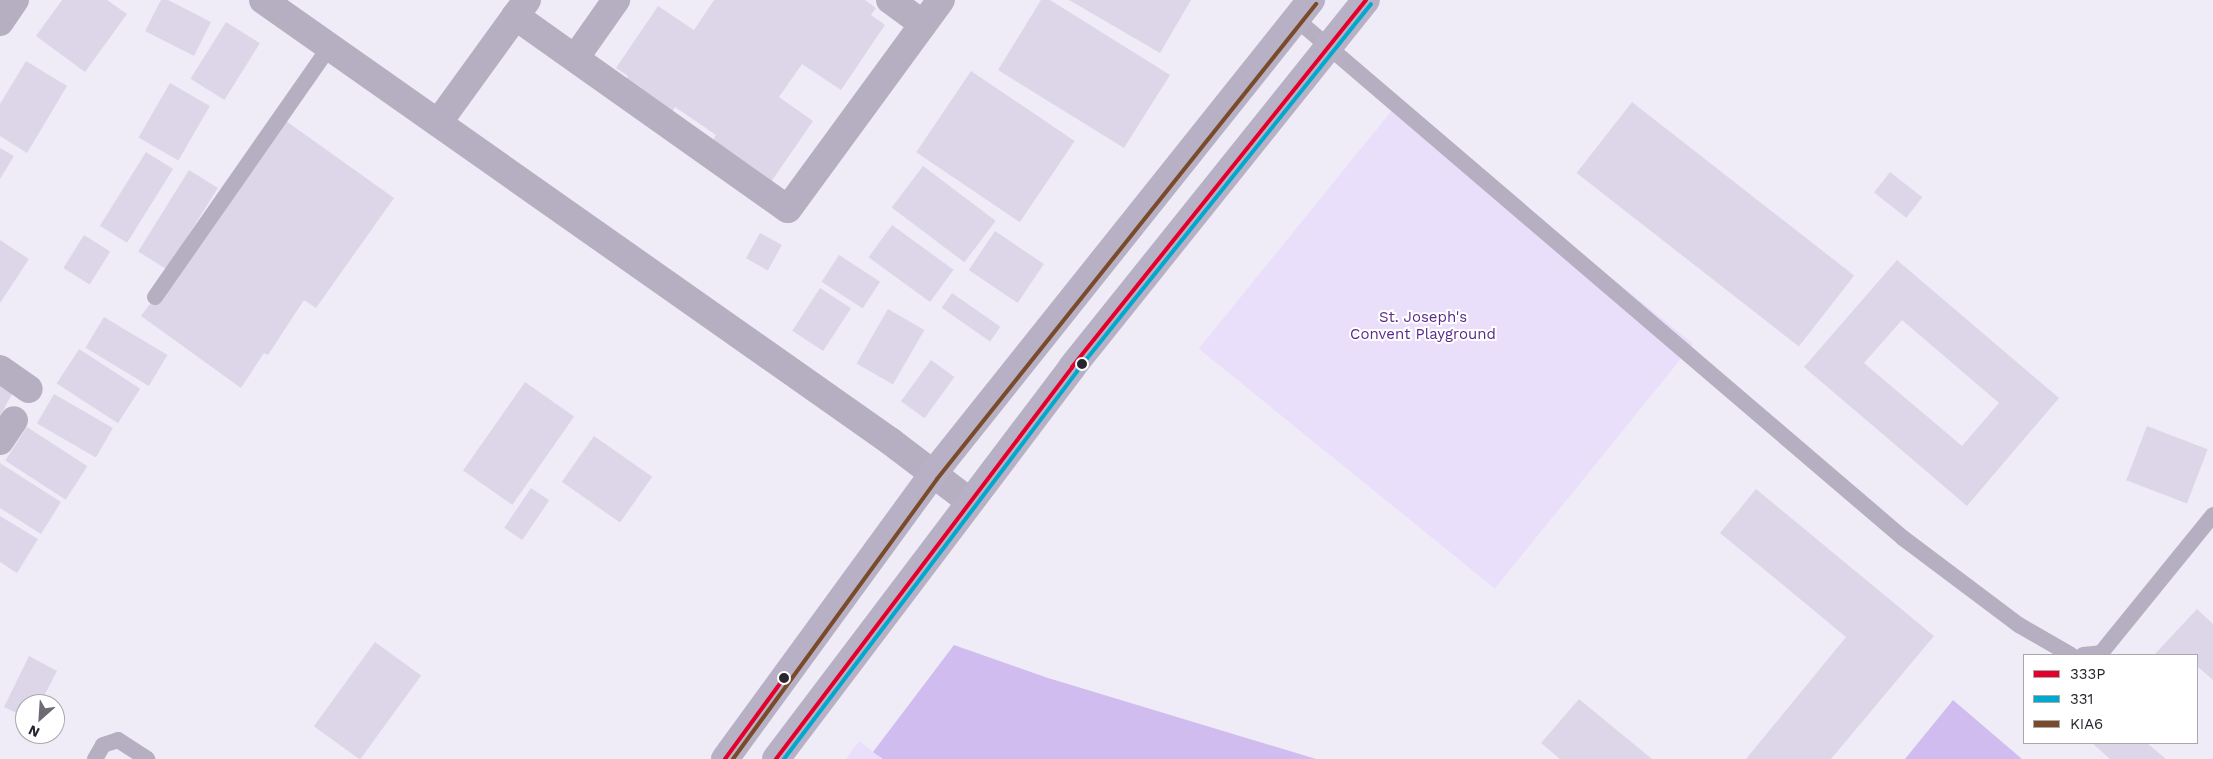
<!DOCTYPE html>
<html>
<head>
<meta charset="utf-8">
<style>
	body { margin:0 }
	#map { position:relative; width:2213px; height:759px; overflow:hidden; background:#efecf7; font-family:"Work Sans",sans-serif }
	div>[style] { position:absolute }
	.green>* { inset:0; background:#eadffb; transform-origin:0 0 }
	.forest>* { inset:0; background:#d0bcee }
	.building>* { inset:0; background:#ddd6e9; transform-origin:0 0 }
	.service>* { height:16px; margin:-8px; padding:0 8px; transform-origin:8px; border-radius:8px; background:#b6afc1 }
	.minor>* { height:28px; margin:-14px; padding:0 14px; transform-origin:14px; border-radius:14px; background:#b6afc1 }
	.tertiary>* { height:28px; margin:-14px; padding:0 14px; transform-origin:14px; border-radius:14px; background:#b6afc1 }
	.primary>* { height:28px; margin:-14px; padding:0 14px; transform-origin:14px; border-radius:14px; background:#b8b0c4 }
	.bus-1>* { height:4px; margin:-2px; padding:0 2px; transform-origin:2px; border-radius:2px; background:#e4002b }
	.bus-2>* { height:4px; margin:-2px; padding:0 2px; transform-origin:2px; border-radius:2px; background:#00a9ce }
	.bus-3>* { height:4px; margin:-2px; padding:0 2px; transform-origin:2px; border-radius:2px; background:#7a4b2a }
	.dots>* { width:14px; height:14px; translate:-50% -50%; box-sizing:border-box; border:2px solid #fff; border-radius:50% }
	span { translate:-50% -50%; white-space:nowrap; text-align:center; line-height:1.15; -webkit-text-stroke:4px #fff; paint-order:stroke }
	.park-label { font-size:15px; color:#592a89 }
	.legend { position:absolute; left:2023px; top:654px; width:175px; height:90px; box-sizing:border-box; background:#fff; border:1px solid #a9a8ab; margin:0; padding:6px 9px; list-style:none; font-size:15px; color:#28252e }
	.legend li { display:flex; align-items:center; gap:10px; height:25px }
	.legend b { width:25px; border:1px solid #a9a8ab }
	.north { position:absolute; left:15px; top:694px; width:50px; height:50px; box-sizing:border-box; background:#fff; border:1px solid #a9a8ab; border-radius:50%; rotate:206deg; font-size:14px; font-weight:700; line-height:20px; text-align:center; color:#28252e }
	.north::after { content:''; display:block; margin:auto; width:18px; height:22px; background:#6e6b74; clip-path:polygon(50% 0,100% 100%,50% 72%,0 100%) }
</style>
</head>
<body>
<div id="map">
	<div class="green">
		<div style="left:1397px;top:104px;width:381px;height:315px;rotate:39deg"></div>
		<div style="clip-path:polygon(859px 741px,883px 759px,846px 759px)"></div>
	</div>
	<div class="forest">
		<div style="clip-path:polygon(954px 645px,1048px 678px,1316px 759px,883px 759px,873px 752px)"></div>
		<div style="clip-path:polygon(1953px 700px,2022px 759px,1905px 759px)"></div>
	</div>
	<div class="building">
		<div style="clip-path:polygon(62px 0,107px 0,127px 14px,85px 72px,36px 36px)"></div>
		<div style="clip-path:polygon(161px 0,168px 0,211px 22px,194px 56px,145px 31px)"></div>
		<div style="clip-path:polygon(714px 0,865px 0,876px 8px,871px 15px,885px 25px,841px 90px,802px 64px,779px 97px,813px 121px,771px 182px,710px 145px,716px 135px,675px 107px,670px 116px,623px 84px,628px 76px,616px 68px,658px 6px,694px 30px)"></div>
		<div style="clip-path:polygon(1041px 0,1050px 0,1170px 75px,1124px 148px,998px 70px)"></div>
		<div style="clip-path:polygon(1069px 0,1191px 0,1160px 53px)"></div>
		<div style="left:226px;top:22px;width:40px;height:67px;rotate:32deg"></div>
		<div style="clip-path:polygon(26px 61px,67px 86px,27px 153px,0 136px,0 104px)"></div>
		<div style="left:971px;top:71px;width:125px;height:98px;rotate:34deg"></div>
		<div style="left:170px;top:83px;width:46px;height:63px;rotate:30deg"></div>
		<div style="left:1632px;top:102px;width:282px;height:90px;rotate:38deg"></div>
		<div style="clip-path:polygon(286px 121px,394px 198px,316px 308px,304px 300px,268px 355px,264px 353px,241px 388px,141px 316px)"></div>
		<div style="clip-path:polygon(0 148px,14px 156px,0 179px)"></div>
		<div style="left:146px;top:152px;width:32px;height:87px;rotate:32deg"></div>
		<div style="left:923px;top:166px;width:91px;height:52px;rotate:37deg"></div>
		<div style="left:189px;top:170px;width:34px;height:96px;rotate:32deg"></div>
		<div style="left:1890px;top:172px;width:41px;height:26px;rotate:38deg"></div>
		<div style="left:892px;top:225px;width:76px;height:40px;rotate:36deg"></div>
		<div style="left:995px;top:231px;width:59px;height:47px;rotate:34deg"></div>
		<div style="left:760px;top:233px;width:25px;height:29px;rotate:29deg"></div>
		<div style="left:84px;top:235px;width:31px;height:39px;rotate:32deg"></div>
		<div style="clip-path:polygon(0 240px,29px 259px,0 303px)"></div>
		<div style="left:839px;top:255px;width:49px;height:32px;rotate:33deg"></div>
		<div style="clip-path:polygon(evenodd,1897px 260px,2059px 398px,1967px 506px,1804px 367px,1897px 260px,1902px 320px,1999px 403px,1962px 446px,1864px 363px,1902px 320px)"></div>
		<div style="left:820px;top:288px;width:37px;height:51px;rotate:33deg"></div>
		<div style="left:952px;top:293px;width:59px;height:18px;rotate:35deg"></div>
		<div style="left:888px;top:309px;width:42px;height:63px;rotate:30deg"></div>
		<div style="left:104px;top:317px;width:74px;height:36px;rotate:31deg"></div>
		<div style="left:79px;top:349px;width:73px;height:41px;rotate:33deg"></div>
		<div style="left:931px;top:360px;width:29px;height:51px;rotate:36deg"></div>
		<div style="clip-path:polygon(0 378px,16px 387px,0 416px)"></div>
		<div style="left:525px;top:382px;width:60px;height:108px;rotate:35deg"></div>
		<div style="left:54px;top:394px;width:68px;height:34px;rotate:30deg"></div>
		<div style="left:2147px;top:426px;width:65px;height:58px;rotate:21deg"></div>
		<div style="left:27px;top:427px;width:72px;height:40px;rotate:33deg"></div>
		<div style="left:594px;top:436px;width:71px;height:56px;rotate:35deg"></div>
		<div style="clip-path:polygon(0 463px,61px 502px,41px 534px,0 508px)"></div>
		<div style="left:531px;top:488px;width:22px;height:48px;rotate:34deg"></div>
		<div style="clip-path:polygon(1756px 489px,1934px 636px,1831px 759px,1746px 759px,1846px 637px,1720px 533px)"></div>
		<div style="clip-path:polygon(0 516px,38px 539px,17px 573px,0 562px)"></div>
		<div style="clip-path:polygon(2197px 609px,2213px 624px,2213px 680px,2197px 666px,2197px 655px,2154px 655px)"></div>
		<div style="left:375px;top:642px;width:57px;height:104px;rotate:36deg"></div>
		<div style="clip-path:polygon(29px 656px,57px 671px,40px 704px,25px 704px,25px 717px,4px 707px)"></div>
		<div style="clip-path:polygon(1579px 699px,1652px 759px,1560px 759px,1541px 743px)"></div>
		<div style="clip-path:polygon(2092px 743px,2147px 743px,2166px 759px,2110px 759px)"></div>
	</div>
	<div class="service">
		<div style="left:1296px;top:19px;width:799px;rotate:40.53deg"></div>
		<div style="left:1903px;top:538px;width:145px;rotate:36.9deg"></div>
		<div style="left:2019px;top:625px;width:60px;rotate:30deg"></div>
		<div style="left:155px;top:297px;width:306px;rotate:-55.1deg"></div>
		<div style="left:2083px;top:655px;width:18px;rotate:-6deg"></div>
		<div style="left:2101px;top:653px;width:178px;rotate:-50.9deg"></div>
		<div style="left:95px;top:759px;width:16px;rotate:-60deg"></div>
		<div style="left:103px;top:745px;width:16px;rotate:-18deg"></div>
		<div style="left:118px;top:740px;width:35px;rotate:33deg"></div>
	</div>
	<div class="minor">
		<div style="left:890px;top:0;width:41px;rotate:36deg"></div>
		<div style="left:515px;top:16px;width:334px;rotate:35.3deg"></div>
		<div style="left:788px;top:209px;width:259px;rotate:-53.8deg"></div>
		<div style="left:0;top:22px;width:27px;rotate:-56deg"></div>
		<div style="left:576px;top:57px;width:70px;rotate:-54.9deg"></div>
		<div style="left:438px;top:123px;width:152px;rotate:-54.1deg"></div>
		<div style="left:0;top:369px;width:35px;rotate:35deg"></div>
		<div style="left:0;top:441px;width:25px;rotate:-56deg"></div>
	</div>
	<div class="tertiary">
		<div style="left:263px;top:0;width:767px;rotate:35.12deg"></div>
		<div style="left:890px;top:441px;width:99px;rotate:37.2deg"></div>
	</div>
	<div class="primary">
		<div style="left:725px;top:759px;width:351px;rotate:-53.9deg"></div>
		<div style="left:932px;top:475px;width:608px;rotate:-51.41deg"></div>
		<div style="left:776px;top:759px;width:491px;rotate:-52.9deg"></div>
		<div style="left:1072px;top:367px;width:470px;rotate:-51.3deg"></div>
	</div>
	<div class="bus-1">
		<div style="left:725px;top:759px;width:100px;rotate:-53.9deg"></div>
		<div style="left:776px;top:759px;width:491px;rotate:-52.9deg"></div>
		<div style="left:1072px;top:367px;width:470px;rotate:-51.3deg"></div>
	</div>
	<div class="bus-2">
		<div style="left:784px;top:759px;width:486px;rotate:-52.9deg"></div>
		<div style="left:1077px;top:371px;width:470px;rotate:-51.3deg"></div>
	</div>
	<div class="bus-3">
		<div style="left:733px;top:759px;width:346px;rotate:-53.9deg"></div>
		<div style="left:937px;top:479px;width:608px;rotate:-51.41deg"></div>
	</div>
	<div class="dots">
		<div style="left:1082px;top:364px;background:#28252e"></div>
		<div style="left:784px;top:678px;background:#28252e"></div>
	</div>
	<div class="park-label">
		<span style="left:1423px;top:326px">St. Joseph's<br>Convent Playground</span>
	</div>
	<ul class="legend">
	<li><b style="height:6px;background:#e4002b"></b>333P</li>
	<li><b style="height:6px;background:#00a9ce"></b>331</li>
	<li><b style="height:6px;background:#7a4b2a"></b>KIA6</li>
	</ul>
	<div class="north">N</div>
</div>
</body>
</html>
